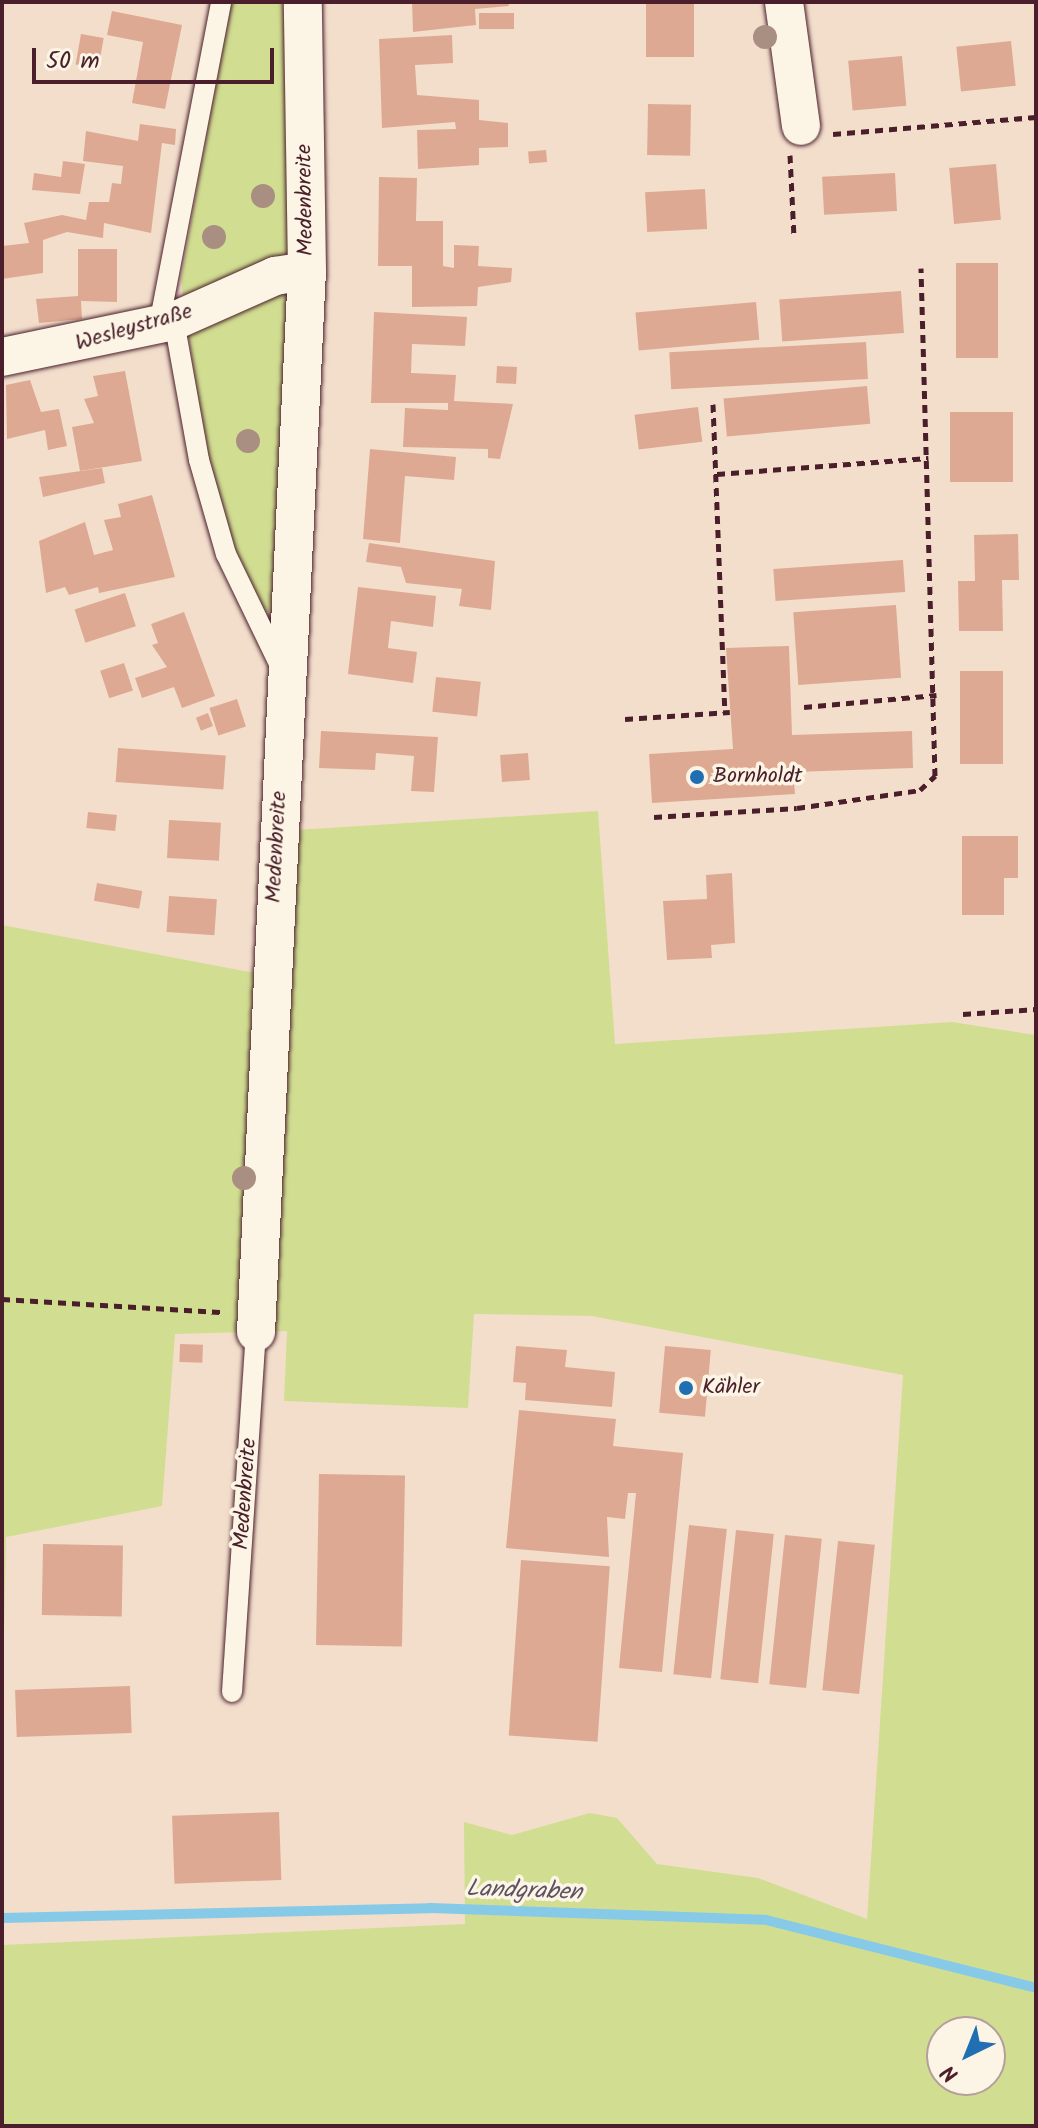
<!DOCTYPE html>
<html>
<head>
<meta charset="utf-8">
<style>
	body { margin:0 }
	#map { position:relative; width:1038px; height:2128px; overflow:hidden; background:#f3decc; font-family:Kalam,sans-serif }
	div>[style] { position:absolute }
	.green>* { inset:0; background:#d1de91 }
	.stream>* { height:10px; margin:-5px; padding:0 5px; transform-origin:5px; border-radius:5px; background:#86cae8 }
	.building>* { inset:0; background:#dea992; transform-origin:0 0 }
	.path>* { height:5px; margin-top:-2.5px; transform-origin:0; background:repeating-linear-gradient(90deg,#4a1f2b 0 8px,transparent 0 14px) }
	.roads { filter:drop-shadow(0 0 2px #4a1f2b) drop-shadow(0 0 2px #4a1f2b) }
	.service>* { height:20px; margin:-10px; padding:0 10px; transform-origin:10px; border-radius:10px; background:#fcf5e5 }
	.minor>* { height:38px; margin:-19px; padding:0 19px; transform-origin:19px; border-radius:19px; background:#fcf5e5 }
	.trees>* { width:24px; height:24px; margin:-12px; border-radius:50%; background:#a98f81 }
	.dots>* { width:22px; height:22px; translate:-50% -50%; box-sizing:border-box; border:4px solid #fcf5e5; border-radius:50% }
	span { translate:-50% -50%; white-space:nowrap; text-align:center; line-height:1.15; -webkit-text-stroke:7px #fcf5e5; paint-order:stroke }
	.street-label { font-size:22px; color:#4a1f2b }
	.poi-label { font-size:22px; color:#4a1f2b }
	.left { translate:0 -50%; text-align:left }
	.water-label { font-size:24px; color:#5c5264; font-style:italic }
	.frame { position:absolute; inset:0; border:4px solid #4a1f2b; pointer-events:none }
	.north { position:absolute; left:926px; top:2016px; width:80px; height:80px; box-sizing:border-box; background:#fcf5e5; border:2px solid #b59f9b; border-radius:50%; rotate:223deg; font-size:22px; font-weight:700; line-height:32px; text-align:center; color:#4a1f2b }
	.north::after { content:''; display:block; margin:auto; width:28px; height:36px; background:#1f6fb2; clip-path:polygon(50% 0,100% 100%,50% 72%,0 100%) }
	.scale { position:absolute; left:32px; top:48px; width:242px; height:36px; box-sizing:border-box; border:4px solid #4a1f2b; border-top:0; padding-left:10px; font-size:24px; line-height:28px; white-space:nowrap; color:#4a1f2b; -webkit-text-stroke:6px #fcf5e5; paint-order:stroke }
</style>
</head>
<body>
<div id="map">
	<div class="green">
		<div style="clip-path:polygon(230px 2px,291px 2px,295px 232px,277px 611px,262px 612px,233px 548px,205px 455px,181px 280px)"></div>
		<div style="clip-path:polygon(evenodd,598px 811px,615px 1044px,952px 1022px,1036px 1035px,1036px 2126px,2px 2126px,2px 1945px,465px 1924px,464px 1822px,512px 1835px,590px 1813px,617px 1818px,657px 1864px,758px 1878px,867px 1919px,903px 1375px,592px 1316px,474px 1314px,468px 1408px,284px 1401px,287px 1331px,175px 1334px,162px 1506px,6px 1537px,2px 1736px,2px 925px,286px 979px,296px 830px,598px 811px,942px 2032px,990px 2032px,990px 2080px,942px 2080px,942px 2032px)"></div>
	</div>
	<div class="stream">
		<div style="left:2px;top:1918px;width:428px;rotate:-1.3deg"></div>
		<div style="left:430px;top:1908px;width:336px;rotate:2deg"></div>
		<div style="left:766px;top:1920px;width:278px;rotate:14.1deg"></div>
	</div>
	<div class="building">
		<div style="clip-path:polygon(412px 2px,508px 2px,509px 6px,475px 9px,476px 25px,413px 32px)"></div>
		<div style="left:646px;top:2px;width:48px;height:55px"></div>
		<div style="clip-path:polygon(112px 11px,182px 25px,165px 109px,132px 103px,143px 42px,107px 35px)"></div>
		<div style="left:479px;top:13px;width:35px;height:16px"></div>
		<div style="left:81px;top:34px;width:23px;height:31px;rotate:10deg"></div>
		<div style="clip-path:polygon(452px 35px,453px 63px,415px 65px,417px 95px,479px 100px,479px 120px,508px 123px,508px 147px,479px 148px,479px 165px,418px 169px,417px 130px,456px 129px,455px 122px,382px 128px,379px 39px)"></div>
		<div style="left:1011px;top:41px;width:45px;height:55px;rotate:84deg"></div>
		<div style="left:902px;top:56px;width:50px;height:54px;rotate:85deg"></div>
		<div style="left:648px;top:104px;width:43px;height:51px;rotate:1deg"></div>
		<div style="clip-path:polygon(140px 124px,176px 129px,175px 145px,162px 143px,151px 233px,104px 223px,103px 238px,67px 232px,43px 240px,43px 273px,2px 279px,2px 246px,29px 243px,24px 223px,62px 215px,86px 220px,89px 202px,109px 202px,112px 183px,121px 184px,123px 166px,83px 161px,86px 131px,138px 141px)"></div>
		<div style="left:546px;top:150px;width:12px;height:18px;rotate:85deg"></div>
		<div style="clip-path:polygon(63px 161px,85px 164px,80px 194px,32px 190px,34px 173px,61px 177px)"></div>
		<div style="left:996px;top:164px;width:56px;height:47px;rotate:85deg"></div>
		<div style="left:895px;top:173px;width:38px;height:73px;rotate:87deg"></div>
		<div style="clip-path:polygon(379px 177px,417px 178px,416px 221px,443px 221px,443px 266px,454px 268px,454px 245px,479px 246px,478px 266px,512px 268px,511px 282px,478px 287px,477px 306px,412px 307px,412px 266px,378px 266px)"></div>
		<div style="left:705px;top:189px;width:40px;height:60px;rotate:87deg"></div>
		<div style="clip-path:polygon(78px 249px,117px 249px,117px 302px,81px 301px,82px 319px,39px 323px,36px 299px,78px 296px)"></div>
		<div style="left:956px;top:263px;width:42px;height:95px"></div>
		<div style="left:901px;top:291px;width:42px;height:122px;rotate:86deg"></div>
		<div style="left:756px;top:302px;width:38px;height:121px;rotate:85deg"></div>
		<div style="clip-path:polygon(374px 312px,467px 317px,465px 346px,412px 344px,411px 373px,456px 375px,454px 401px,513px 404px,500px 459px,488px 458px,488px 449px,403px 447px,405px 408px,448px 410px,448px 403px,371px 403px)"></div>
		<div style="left:866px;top:342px;width:37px;height:197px;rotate:87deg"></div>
		<div style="left:497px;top:366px;width:20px;height:17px;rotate:3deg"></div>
		<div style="clip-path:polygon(125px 371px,142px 461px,80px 471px,72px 427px,94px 423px,84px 399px,98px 396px,93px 376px)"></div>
		<div style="clip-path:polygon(30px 380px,41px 412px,59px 409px,67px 446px,48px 450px,45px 430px,7px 439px,6px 385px)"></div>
		<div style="left:867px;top:386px;width:38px;height:144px;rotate:85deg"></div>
		<div style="left:698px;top:407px;width:35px;height:64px;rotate:83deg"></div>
		<div style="left:950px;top:412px;width:63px;height:70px"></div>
		<div style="clip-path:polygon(370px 449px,456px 457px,454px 480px,405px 476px,400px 543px,363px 539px)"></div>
		<div style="clip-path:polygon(102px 468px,105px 483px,43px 497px,39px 477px)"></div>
		<div style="clip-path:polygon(152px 495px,175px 577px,99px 593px,98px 587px,69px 595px,65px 587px,46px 593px,39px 541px,85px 522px,94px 555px,113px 550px,104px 520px,121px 517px,118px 504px)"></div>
		<div style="clip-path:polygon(1018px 534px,1019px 580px,1002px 580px,1003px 631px,959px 631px,958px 581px,975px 581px,974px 535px)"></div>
		<div style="clip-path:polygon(369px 543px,495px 561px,491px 610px,459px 606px,462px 589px,406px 583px,401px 567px,366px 562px)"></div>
		<div style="left:903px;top:560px;width:32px;height:130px;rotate:86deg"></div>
		<div style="clip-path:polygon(358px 587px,436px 596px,433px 627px,391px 621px,388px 648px,417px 652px,413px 683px,348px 674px)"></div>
		<div style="left:125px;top:593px;width:35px;height:53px;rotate:72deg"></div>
		<div style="left:896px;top:605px;width:73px;height:103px;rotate:86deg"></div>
		<div style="clip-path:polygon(184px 612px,215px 696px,182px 708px,174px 687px,142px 698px,135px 678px,167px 667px,152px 645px,158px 643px,151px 624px)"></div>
		<div style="clip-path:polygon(789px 646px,792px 735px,912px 731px,913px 768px,793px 772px,795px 794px,652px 803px,649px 754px,733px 749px,726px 648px)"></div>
		<div style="left:124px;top:663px;width:29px;height:25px;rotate:72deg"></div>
		<div style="left:960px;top:671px;width:43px;height:93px"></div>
		<div style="left:436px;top:677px;width:45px;height:35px;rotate:6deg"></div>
		<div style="left:237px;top:699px;width:29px;height:29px;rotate:72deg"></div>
		<div style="left:208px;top:713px;width:14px;height:13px;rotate:69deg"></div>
		<div style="clip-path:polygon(321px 731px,438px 737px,434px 792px,411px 791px,414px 756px,376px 753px,375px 770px,319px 768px)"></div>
		<div style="left:118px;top:748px;width:108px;height:34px;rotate:4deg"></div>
		<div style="left:528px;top:753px;width:27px;height:28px;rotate:86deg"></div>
		<div style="left:88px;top:812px;width:29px;height:16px;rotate:6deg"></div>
		<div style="left:169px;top:820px;width:52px;height:38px;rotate:3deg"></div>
		<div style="clip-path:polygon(962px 836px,1018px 836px,1018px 878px,1004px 878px,1004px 915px,962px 915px)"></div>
		<div style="clip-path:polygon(732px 873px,735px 943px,711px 945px,712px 958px,667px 960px,663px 901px,707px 899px,706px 875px)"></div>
		<div style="left:97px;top:883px;width:46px;height:18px;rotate:10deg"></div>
		<div style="left:169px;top:896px;width:48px;height:36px;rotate:4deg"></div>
		<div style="left:180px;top:1344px;width:23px;height:18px;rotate:2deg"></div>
		<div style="clip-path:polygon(516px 1346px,567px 1350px,565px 1367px,615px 1372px,612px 1407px,525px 1400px,526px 1383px,513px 1382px)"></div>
		<div style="left:665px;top:1346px;width:46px;height:67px;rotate:5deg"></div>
		<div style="clip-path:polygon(519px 1410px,616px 1419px,613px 1446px,683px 1453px,662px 1672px,619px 1668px,636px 1493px,628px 1493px,625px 1519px,607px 1517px,609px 1557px,506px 1548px)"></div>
		<div style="left:319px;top:1474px;width:86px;height:171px;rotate:1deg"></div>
		<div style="left:689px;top:1525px;width:38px;height:150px;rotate:6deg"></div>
		<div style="left:736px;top:1530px;width:38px;height:150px;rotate:6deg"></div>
		<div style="left:785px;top:1535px;width:37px;height:150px;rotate:6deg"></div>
		<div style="left:838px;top:1541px;width:37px;height:150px;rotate:6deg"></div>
		<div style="left:43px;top:1544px;width:80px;height:71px;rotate:1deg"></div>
		<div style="left:521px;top:1560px;width:89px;height:176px;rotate:4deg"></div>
		<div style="left:130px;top:1686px;width:47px;height:115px;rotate:88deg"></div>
		<div style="left:279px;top:1812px;width:68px;height:107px;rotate:88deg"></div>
	</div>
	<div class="path">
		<div style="left:833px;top:134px;width:204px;rotate:-4.8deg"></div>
		<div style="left:790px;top:155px;width:83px;rotate:87.2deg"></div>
		<div style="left:713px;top:404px;width:309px;rotate:87.8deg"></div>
		<div style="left:717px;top:474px;width:212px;rotate:-4.3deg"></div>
		<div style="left:804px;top:707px;width:133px;rotate:-5.2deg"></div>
		<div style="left:625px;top:719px;width:105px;rotate:-3.8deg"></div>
		<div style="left:654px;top:817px;width:143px;rotate:-3.6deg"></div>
		<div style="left:797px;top:808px;width:124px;rotate:-8.3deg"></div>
		<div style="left:920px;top:790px;width:21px;rotate:-43deg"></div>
		<div style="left:935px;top:776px;width:508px;rotate:-91.58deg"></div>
		<div style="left:963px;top:1014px;width:73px;rotate:-3.9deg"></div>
		<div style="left:2px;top:1299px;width:222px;rotate:3.4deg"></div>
	</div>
	<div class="roads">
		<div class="service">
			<div style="left:174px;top:321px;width:141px;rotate:79.8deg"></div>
			<div style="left:199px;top:460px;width:98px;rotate:74deg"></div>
			<div style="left:226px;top:554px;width:129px;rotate:64.2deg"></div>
			<div style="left:159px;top:325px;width:329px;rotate:-79.1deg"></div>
			<div style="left:232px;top:1692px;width:361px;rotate:-86.2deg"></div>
		</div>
		<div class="minor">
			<div style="left:784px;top:2px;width:125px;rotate:82.2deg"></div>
			<div style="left:2px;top:357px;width:176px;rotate:-11.8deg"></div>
			<div style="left:174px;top:321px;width:111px;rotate:-24deg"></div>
			<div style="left:275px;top:276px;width:32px;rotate:-9deg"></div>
			<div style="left:256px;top:1332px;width:1062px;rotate:-87.25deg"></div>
			<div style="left:307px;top:271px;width:269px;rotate:-90.9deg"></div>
		</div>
	</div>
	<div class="trees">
		<div style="left:765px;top:37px"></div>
		<div style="left:263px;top:196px"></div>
		<div style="left:214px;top:237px"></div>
		<div style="left:248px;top:441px"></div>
		<div style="left:244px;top:1178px"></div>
	</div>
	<div class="dots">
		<div style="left:697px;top:777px;background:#1f6fb2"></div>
		<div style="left:686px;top:1388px;background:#1f6fb2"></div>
	</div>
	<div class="street-label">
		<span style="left:306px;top:200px;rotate:-91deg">Medenbreite</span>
		<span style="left:134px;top:328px;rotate:-16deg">Wesleystraße</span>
		<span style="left:277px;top:847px;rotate:-87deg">Medenbreite</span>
		<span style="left:246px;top:1494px;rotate:-86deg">Medenbreite</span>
	</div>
	<div class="poi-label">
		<span class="left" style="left:713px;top:777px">Bornholdt</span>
		<span class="left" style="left:702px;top:1388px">Kähler</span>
	</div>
	<div class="water-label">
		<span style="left:524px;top:1891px;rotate:2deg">Landgraben</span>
	</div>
	<div class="frame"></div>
	<div class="north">N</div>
	<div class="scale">50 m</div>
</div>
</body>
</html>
